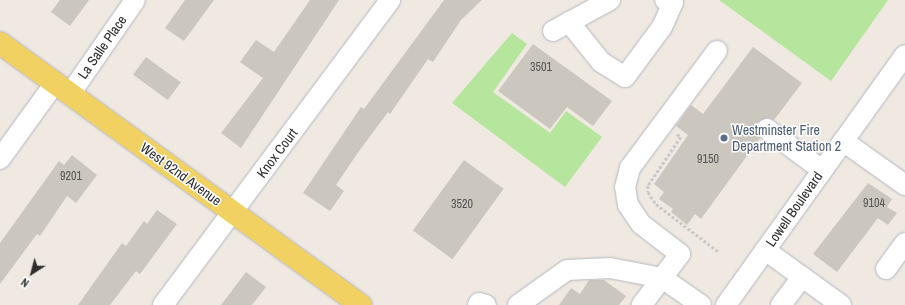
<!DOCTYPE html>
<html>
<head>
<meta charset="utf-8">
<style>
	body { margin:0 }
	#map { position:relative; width:905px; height:305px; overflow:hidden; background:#efe9e1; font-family:"Archivo Narrow",sans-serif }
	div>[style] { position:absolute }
	.green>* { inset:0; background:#b6e59e }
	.building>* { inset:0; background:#cbc7bf; transform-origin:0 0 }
	.path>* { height:2.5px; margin-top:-1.25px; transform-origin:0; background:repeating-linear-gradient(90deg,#c9c9c9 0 3px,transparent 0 5px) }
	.roads { filter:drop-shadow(0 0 1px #b4b7c1) drop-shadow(0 0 1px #b4b7c1) }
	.minor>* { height:20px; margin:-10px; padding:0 10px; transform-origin:10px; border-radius:10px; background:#fff }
	.major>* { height:22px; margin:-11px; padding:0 11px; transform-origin:11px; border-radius:11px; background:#f2d163 }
	.dots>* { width:11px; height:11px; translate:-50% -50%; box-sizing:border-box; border:2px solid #fff; border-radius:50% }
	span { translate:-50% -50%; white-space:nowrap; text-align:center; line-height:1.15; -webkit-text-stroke:3px #fff; paint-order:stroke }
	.number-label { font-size:12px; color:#555452 }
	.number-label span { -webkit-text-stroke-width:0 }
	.street-label { font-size:14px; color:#2e2e2e }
	.service-label { font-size:14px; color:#4e5e75 }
	.left { translate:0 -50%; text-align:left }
	.north { position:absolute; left:12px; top:253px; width:40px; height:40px; -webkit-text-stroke:3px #fff; paint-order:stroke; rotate:216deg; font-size:11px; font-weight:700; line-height:16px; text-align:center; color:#2e2e2e }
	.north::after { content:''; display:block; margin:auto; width:14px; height:18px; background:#2e2e2e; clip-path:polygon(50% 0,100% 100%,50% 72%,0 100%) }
</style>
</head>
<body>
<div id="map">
	<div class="green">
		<div style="clip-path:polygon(719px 0,888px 0,831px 81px)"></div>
		<div style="clip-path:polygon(512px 33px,527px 44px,493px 92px,550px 133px,566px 111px,602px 137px,565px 187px,452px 103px)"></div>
	</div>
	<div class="building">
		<div style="clip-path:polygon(60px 0,89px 0,70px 26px,51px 12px)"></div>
		<div style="clip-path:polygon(185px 0,214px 0,184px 41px,165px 28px)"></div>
		<div style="clip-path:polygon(310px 0,339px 0,241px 148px,221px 133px,263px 78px,240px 62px,256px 40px,274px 52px)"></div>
		<div style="clip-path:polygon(444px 0,482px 0,461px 20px,433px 62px,428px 59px,390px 114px,388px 112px,357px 154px,336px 185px,344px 191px,330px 211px,303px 193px,361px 107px,364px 109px)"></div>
		<div style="clip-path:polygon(533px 44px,612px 101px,593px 126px,567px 107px,550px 129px,498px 91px)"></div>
		<div style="clip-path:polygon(753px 47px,802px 83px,774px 120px,768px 118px,758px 122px,756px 128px,760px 138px,701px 219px,695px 214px,687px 225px,671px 212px,673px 209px,659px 199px,664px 192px,654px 184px,688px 135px,676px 126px,691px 105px,703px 114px)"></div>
		<div style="left:146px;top:57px;width:43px;height:22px;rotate:36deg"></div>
		<div style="clip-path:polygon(72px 155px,97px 175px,76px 203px,67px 196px,40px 236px,37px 234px,0 284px,0 243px,59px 161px,64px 165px)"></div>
		<div style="left:464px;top:160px;width:49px;height:87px;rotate:36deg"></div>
		<div style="clip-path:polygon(868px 183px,892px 199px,887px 207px,897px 213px,888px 225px,878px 218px,837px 272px,813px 254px)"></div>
		<div style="clip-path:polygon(157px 210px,177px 224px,140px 274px,136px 271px,110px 305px,78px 305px,122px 243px,126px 246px,144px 221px,147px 224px)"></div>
		<div style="clip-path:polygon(246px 272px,266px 287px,252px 305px,221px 305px)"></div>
		<div style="clip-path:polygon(589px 280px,604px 280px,626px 296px,619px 305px,559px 305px,571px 288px,580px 294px)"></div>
	</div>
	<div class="path">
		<div style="left:677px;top:134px;width:5px;rotate:37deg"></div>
		<div style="left:681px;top:137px;width:59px;rotate:124deg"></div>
		<div style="left:648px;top:186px;width:6px;rotate:90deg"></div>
		<div style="left:648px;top:192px;width:14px;rotate:56deg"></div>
		<div style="left:656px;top:204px;width:79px;rotate:37.3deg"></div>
	</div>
	<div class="roads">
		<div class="minor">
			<div style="left:569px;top:22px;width:51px;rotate:51.3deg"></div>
			<div style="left:601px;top:62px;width:28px;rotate:32deg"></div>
			<div style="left:625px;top:77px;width:62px;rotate:-53.5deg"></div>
			<div style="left:662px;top:27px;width:27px;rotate:-66deg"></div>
			<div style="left:673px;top:2px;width:8px;rotate:-166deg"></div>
			<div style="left:553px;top:31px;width:65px;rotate:-28.5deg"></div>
			<div style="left:70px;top:94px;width:114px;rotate:-55.3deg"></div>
			<div style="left:767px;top:129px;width:69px;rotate:36.7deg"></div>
			<div style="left:843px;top:141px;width:76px;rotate:35.4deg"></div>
			<div style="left:0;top:159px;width:94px;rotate:-54.1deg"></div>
			<div style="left:765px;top:250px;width:94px;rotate:35.9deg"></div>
			<div style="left:886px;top:269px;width:32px;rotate:-54deg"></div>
			<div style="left:163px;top:305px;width:380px;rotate:-53.3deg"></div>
			<div style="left:478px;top:305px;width:2px;rotate:-63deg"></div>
			<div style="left:479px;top:303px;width:7px;rotate:16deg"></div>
			<div style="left:518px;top:305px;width:60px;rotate:-35.5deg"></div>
			<div style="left:567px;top:270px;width:43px;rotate:-2.7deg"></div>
			<div style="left:610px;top:268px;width:53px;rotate:10.9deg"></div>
			<div style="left:662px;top:278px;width:34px;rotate:127deg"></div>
			<div style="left:701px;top:305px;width:47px;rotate:-145.3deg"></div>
			<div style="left:662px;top:278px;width:30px;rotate:-53deg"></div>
			<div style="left:680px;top:254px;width:49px;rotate:-142.4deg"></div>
			<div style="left:641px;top:224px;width:23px;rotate:-124deg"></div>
			<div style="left:628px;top:205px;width:18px;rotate:-99deg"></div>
			<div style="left:625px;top:187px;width:20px;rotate:-75deg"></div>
			<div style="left:630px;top:168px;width:146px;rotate:-53.4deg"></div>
			<div style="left:726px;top:305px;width:307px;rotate:-54.4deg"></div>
			<div style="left:781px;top:305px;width:35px;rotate:-53deg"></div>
		</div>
		<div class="major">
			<div style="left:0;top:43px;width:446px;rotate:36deg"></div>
		</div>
	</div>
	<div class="dots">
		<div style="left:724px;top:138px;background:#5c6f8a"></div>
	</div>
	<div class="number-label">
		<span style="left:541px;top:68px">3501</span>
		<span style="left:708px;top:160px">9150</span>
		<span style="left:71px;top:177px">9201</span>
		<span style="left:874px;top:204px">9104</span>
		<span style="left:462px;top:205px">3520</span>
	</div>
	<div class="street-label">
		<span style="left:102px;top:47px;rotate:-55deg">La Salle Place</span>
		<span style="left:277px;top:153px;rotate:-53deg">Knox Court</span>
		<span style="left:181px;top:174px;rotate:36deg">West 92nd Avenue</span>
		<span style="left:794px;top:209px;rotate:-55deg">Lowell Boulevard</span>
	</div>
	<div class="service-label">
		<span class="left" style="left:732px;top:138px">Westminster Fire<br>Department Station 2</span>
	</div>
	<div class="north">N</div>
</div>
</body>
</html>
